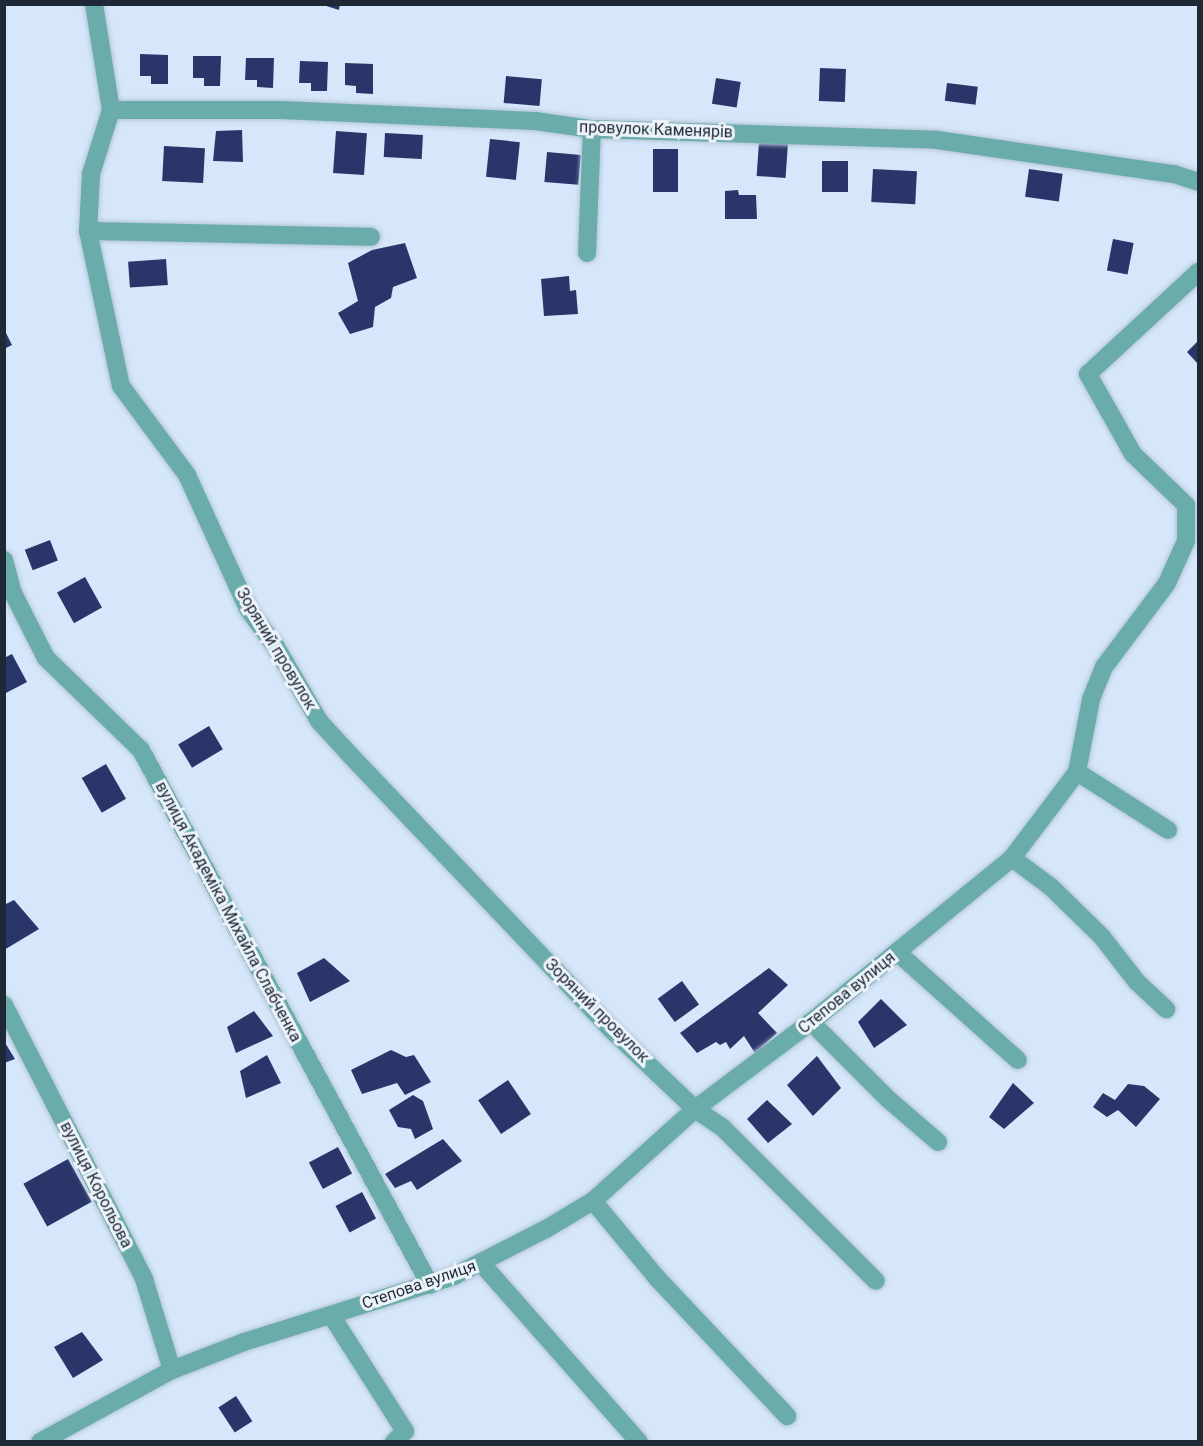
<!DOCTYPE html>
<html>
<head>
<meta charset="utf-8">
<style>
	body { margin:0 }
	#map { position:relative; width:1203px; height:1446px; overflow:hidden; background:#d6e7fb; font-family:Roboto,sans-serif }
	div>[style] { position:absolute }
	.building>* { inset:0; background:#2a356a; transform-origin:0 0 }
	.roads { filter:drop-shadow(0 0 2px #b5c5d7) drop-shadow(0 0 2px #b5c5d7) }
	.minor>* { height:18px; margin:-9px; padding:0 9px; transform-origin:9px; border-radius:9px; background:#69aca9 }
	span { translate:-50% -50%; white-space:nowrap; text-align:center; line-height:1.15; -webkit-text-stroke:6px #edf3fa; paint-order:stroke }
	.street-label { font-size:16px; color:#1e2935 }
	.frame { position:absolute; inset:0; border:6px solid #1e2935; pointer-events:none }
</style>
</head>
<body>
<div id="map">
	<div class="building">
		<div style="clip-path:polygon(320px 4px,340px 4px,339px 10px)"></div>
		<div style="clip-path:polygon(140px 54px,168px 55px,168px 84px,151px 84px,151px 76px,140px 76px)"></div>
		<div style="clip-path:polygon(193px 56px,221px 56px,220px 86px,204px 86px,204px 78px,193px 78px)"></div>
		<div style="clip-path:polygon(246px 58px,274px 58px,273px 88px,257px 87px,257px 80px,245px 80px)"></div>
		<div style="clip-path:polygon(300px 61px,328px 62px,327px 91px,311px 91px,311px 83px,299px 83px)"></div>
		<div style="clip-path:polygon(345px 63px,373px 64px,373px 94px,356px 93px,356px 86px,345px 85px)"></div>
		<div style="left:820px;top:68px;width:26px;height:33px;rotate:2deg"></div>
		<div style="left:506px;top:76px;width:36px;height:27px;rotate:5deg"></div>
		<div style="left:716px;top:78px;width:25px;height:26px;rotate:9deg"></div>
		<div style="left:947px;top:83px;width:31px;height:18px;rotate:7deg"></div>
		<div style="clip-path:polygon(242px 130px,243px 162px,213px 161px,216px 131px)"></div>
		<div style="left:336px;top:131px;width:31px;height:42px;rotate:4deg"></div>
		<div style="left:385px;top:133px;width:38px;height:24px;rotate:3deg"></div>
		<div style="left:490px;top:139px;width:30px;height:38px;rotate:6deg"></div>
		<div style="left:759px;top:142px;width:29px;height:34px;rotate:4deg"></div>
		<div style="left:164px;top:146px;width:41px;height:35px;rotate:3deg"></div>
		<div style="left:653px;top:149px;width:25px;height:43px"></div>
		<div style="left:547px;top:152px;width:34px;height:30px;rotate:5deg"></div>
		<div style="left:848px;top:161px;width:31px;height:26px;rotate:90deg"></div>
		<div style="left:873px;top:169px;width:44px;height:33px;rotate:3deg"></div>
		<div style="left:1029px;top:169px;width:34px;height:28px;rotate:8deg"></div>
		<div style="clip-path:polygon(738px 190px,739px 195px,756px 195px,757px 219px,725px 219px,725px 191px)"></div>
		<div style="left:1113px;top:239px;width:21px;height:32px;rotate:11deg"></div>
		<div style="clip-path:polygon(405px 243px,417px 278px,393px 287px,391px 298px,375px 307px,373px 327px,350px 334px,338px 313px,358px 301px,348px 263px,372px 250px)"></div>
		<div style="left:166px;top:259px;width:26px;height:38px;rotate:86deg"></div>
		<div style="clip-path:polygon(569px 276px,570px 291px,576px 290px,578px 314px,544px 316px,541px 279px)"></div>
		<div style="clip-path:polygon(4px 329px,12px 345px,4px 349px)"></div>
		<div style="clip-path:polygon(1198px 341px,1198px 364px,1187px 352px)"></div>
		<div style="left:50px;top:540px;width:22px;height:27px;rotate:69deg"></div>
		<div style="left:85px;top:577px;width:35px;height:32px;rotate:61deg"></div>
		<div style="clip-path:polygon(12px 654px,27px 682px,4px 694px,4px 658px)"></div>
		<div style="left:209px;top:726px;width:27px;height:36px;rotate:59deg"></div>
		<div style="left:106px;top:764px;width:40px;height:28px;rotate:60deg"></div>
		<div style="clip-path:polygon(14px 900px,39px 929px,4px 950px,4px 905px)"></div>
		<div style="clip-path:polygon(324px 958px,350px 981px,310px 1002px,297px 973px)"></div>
		<div style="clip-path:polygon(769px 968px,788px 985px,758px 1013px,777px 1033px,755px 1053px,744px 1036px,730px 1049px,726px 1042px,720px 1045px,716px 1042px,697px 1053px,680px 1033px)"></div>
		<div style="left:682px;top:981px;width:29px;height:30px;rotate:54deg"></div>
		<div style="clip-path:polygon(881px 999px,907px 1025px,874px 1048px,858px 1022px)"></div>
		<div style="clip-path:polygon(254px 1011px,273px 1036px,236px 1053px,227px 1027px)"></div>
		<div style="clip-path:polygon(4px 1041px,15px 1059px,4px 1063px)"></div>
		<div style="clip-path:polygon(391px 1050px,406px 1057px,414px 1055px,431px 1082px,405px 1095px,397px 1083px,362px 1094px,351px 1070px)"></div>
		<div style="clip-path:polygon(267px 1055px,281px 1083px,246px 1098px,240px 1071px)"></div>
		<div style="clip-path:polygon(817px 1056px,841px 1088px,813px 1116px,787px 1085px)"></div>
		<div style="left:508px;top:1080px;width:41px;height:36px;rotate:56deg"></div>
		<div style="clip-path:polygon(1013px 1083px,1034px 1103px,1004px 1129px,989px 1117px)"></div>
		<div style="clip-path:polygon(1128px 1084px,1144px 1086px,1160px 1099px,1136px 1127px,1118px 1110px,1107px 1117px,1093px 1107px,1103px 1093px,1115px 1100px)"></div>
		<div style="clip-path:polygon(413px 1095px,423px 1101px,433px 1129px,415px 1139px,411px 1129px,398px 1127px,389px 1110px)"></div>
		<div style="clip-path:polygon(767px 1100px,792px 1124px,768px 1143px,747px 1119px)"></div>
		<div style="clip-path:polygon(443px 1139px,462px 1161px,417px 1190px,411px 1181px,395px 1188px,385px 1174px)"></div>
		<div style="left:338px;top:1147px;width:30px;height:33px;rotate:62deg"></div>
		<div style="left:68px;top:1159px;width:49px;height:51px;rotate:61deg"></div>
		<div style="left:362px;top:1192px;width:30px;height:30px;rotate:62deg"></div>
		<div style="clip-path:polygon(82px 1332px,103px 1360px,73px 1378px,54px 1347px)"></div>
		<div style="left:236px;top:1396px;width:30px;height:21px;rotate:57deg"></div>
	</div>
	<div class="roads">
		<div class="minor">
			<div style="left:94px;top:4px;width:107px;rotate:80.9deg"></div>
			<div style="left:111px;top:110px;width:67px;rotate:107.4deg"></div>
			<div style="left:91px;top:174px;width:57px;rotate:93deg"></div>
			<div style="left:88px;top:231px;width:158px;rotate:78deg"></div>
			<div style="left:121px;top:386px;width:111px;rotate:53.4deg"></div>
			<div style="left:187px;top:475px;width:147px;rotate:65.5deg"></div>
			<div style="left:248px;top:609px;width:47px;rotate:53.6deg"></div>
			<div style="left:276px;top:647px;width:86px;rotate:59.8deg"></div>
			<div style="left:319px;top:721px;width:49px;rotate:47.5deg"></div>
			<div style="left:352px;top:757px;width:381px;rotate:46.4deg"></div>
			<div style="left:615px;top:1033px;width:110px;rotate:43.5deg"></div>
			<div style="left:695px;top:1109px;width:34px;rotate:34deg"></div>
			<div style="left:723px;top:1128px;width:216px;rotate:45deg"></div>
			<div style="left:111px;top:110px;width:170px"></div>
			<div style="left:281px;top:110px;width:254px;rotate:2.5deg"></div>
			<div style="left:535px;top:121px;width:58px;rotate:8deg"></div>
			<div style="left:592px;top:129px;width:345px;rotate:1.8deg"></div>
			<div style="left:937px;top:140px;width:239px;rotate:8.2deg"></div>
			<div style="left:1174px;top:174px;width:25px;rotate:18deg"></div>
			<div style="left:88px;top:231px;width:283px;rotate:1.2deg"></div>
			<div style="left:587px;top:253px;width:124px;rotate:-87.7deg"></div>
			<div style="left:4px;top:560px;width:34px;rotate:75deg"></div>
			<div style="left:13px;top:593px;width:73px;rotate:63.1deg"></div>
			<div style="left:46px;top:658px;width:132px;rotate:44.1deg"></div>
			<div style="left:141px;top:750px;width:608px;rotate:61.62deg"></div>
			<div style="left:1077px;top:772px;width:108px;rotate:32.5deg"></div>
			<div style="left:1012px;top:858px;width:49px;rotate:36.6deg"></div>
			<div style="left:1051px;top:887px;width:71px;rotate:44.4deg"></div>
			<div style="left:1102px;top:937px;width:57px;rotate:52.1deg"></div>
			<div style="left:1137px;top:982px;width:40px;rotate:43deg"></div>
			<div style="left:897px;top:952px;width:162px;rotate:41.8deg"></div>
			<div style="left:4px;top:1005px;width:308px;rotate:62.9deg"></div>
			<div style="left:144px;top:1279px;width:95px;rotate:72.9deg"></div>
			<div style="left:811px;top:1022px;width:109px;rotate:45deg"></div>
			<div style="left:888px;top:1099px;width:66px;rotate:40.7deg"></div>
			<div style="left:593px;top:1201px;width:100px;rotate:50.3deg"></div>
			<div style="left:657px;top:1278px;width:190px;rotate:46.7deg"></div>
			<div style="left:482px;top:1264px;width:237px;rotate:48.6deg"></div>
			<div style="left:331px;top:1315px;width:138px;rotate:57.5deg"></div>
			<div style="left:405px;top:1431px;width:16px;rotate:135deg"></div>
			<div style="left:40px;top:1442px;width:150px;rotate:-28.6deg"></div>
			<div style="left:172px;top:1370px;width:77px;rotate:-21.3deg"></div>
			<div style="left:244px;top:1342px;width:220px;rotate:-17.4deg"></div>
			<div style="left:454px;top:1276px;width:103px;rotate:-27.1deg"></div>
			<div style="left:546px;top:1229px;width:55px;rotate:-30.8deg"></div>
			<div style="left:593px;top:1201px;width:137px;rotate:-42deg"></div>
			<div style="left:695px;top:1109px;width:145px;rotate:-36.9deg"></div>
			<div style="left:811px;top:1022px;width:259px;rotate:-39.2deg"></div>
			<div style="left:1012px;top:858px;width:108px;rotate:-52.9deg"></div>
			<div style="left:1077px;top:772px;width:74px;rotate:-79.1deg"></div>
			<div style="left:1091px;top:699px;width:35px;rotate:-68deg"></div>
			<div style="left:1104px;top:667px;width:105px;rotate:-53.1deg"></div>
			<div style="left:1167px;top:583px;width:46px;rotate:-65.7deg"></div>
			<div style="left:1186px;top:541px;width:36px;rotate:-90deg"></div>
			<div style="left:1186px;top:505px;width:74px;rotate:-136.1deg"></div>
			<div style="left:1133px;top:454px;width:92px;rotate:-119.4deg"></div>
			<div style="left:1088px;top:374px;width:150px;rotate:-42.8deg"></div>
		</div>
	</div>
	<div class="street-label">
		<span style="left:656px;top:130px;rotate:2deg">провулок Каменярів</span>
		<span style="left:276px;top:649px;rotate:59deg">Зоряний провулок</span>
		<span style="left:228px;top:912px;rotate:62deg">вулиця Академіка Михайла Слабченка</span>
		<span style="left:847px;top:993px;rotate:-39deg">Степова вулиця</span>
		<span style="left:597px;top:1011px;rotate:45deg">Зоряний провулок</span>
		<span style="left:96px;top:1185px;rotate:63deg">вулиця Корольова</span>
		<span style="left:419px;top:1285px;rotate:-19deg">Степова вулиця</span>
	</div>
	<div class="frame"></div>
</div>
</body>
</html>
